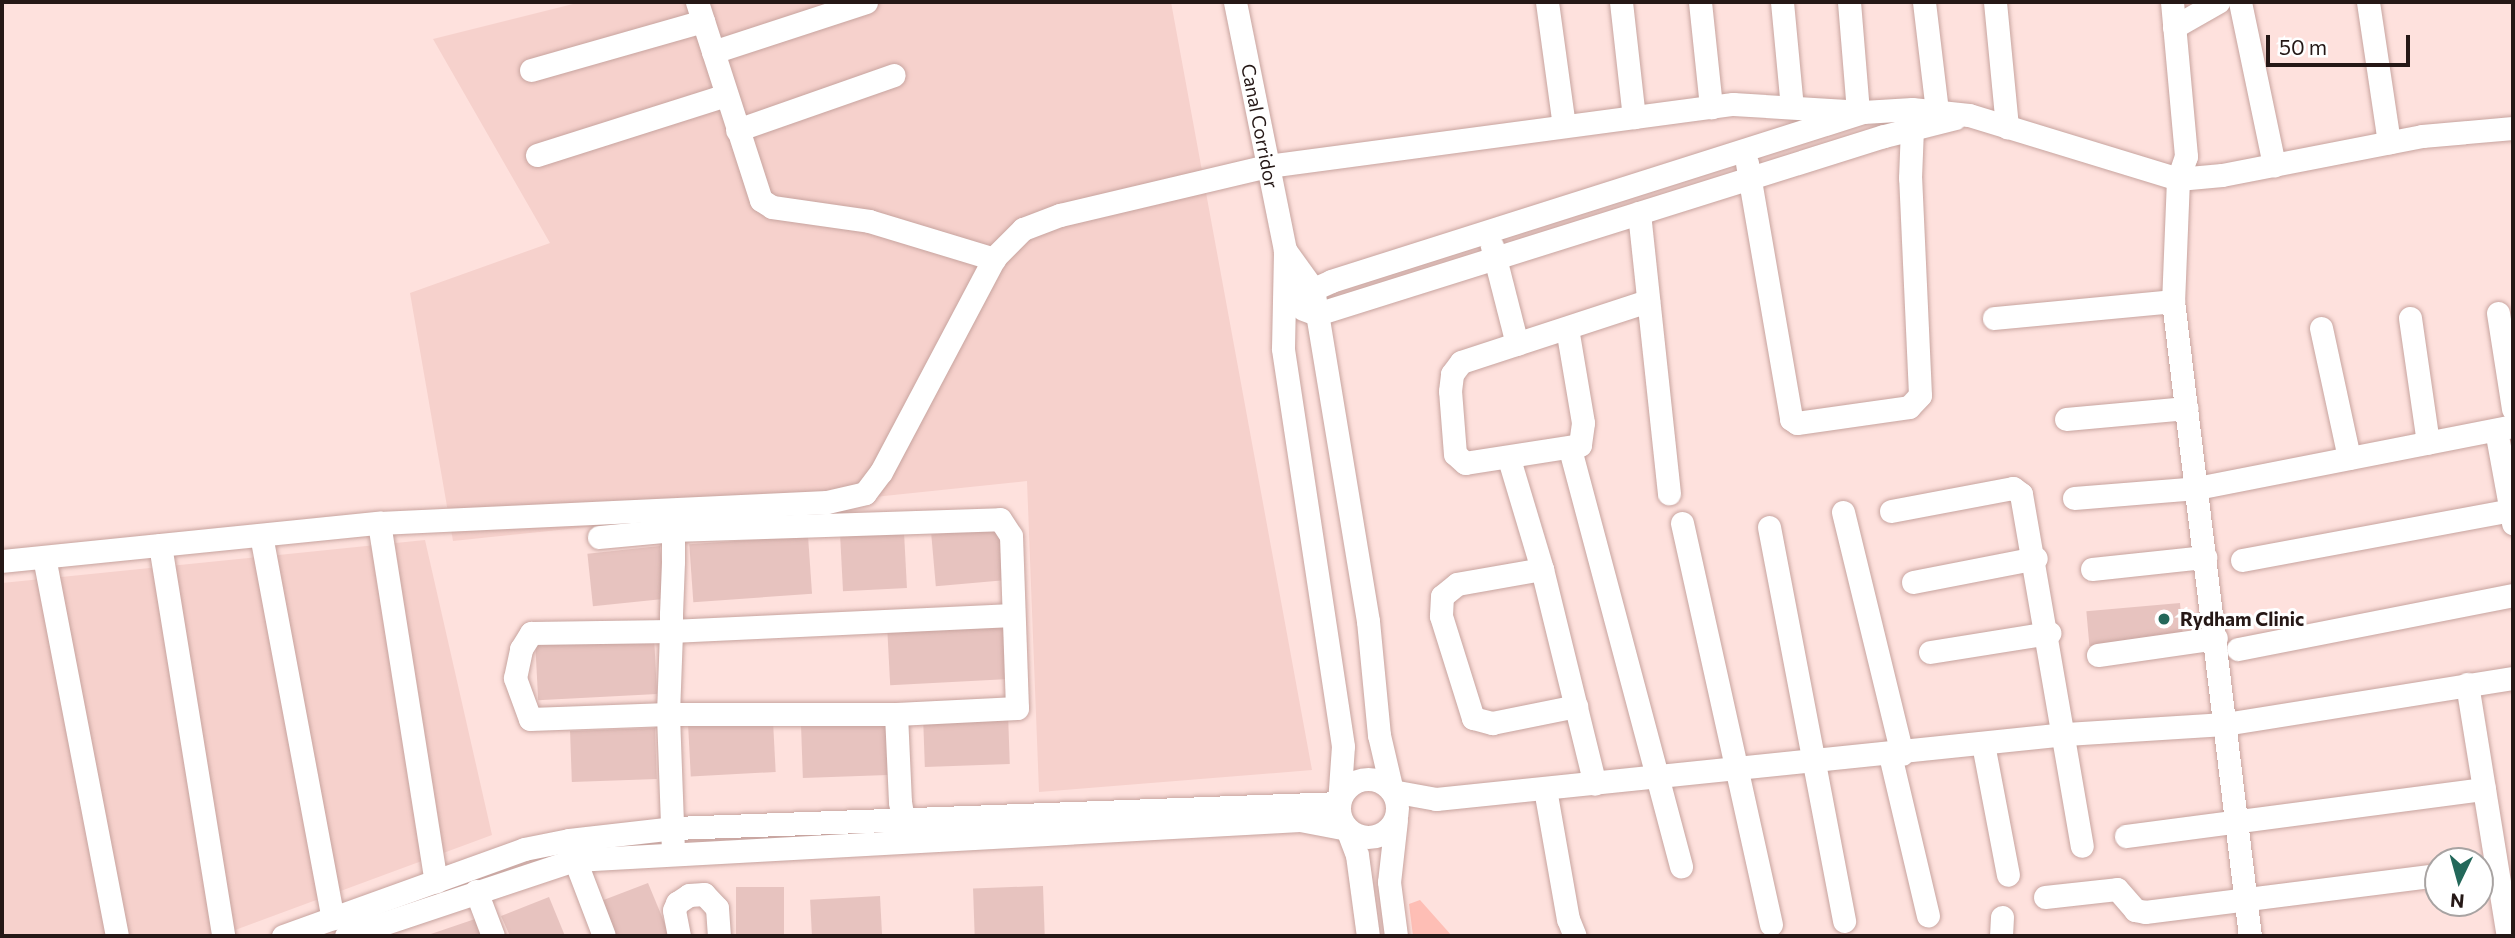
<!DOCTYPE html>
<html>
<head>
<meta charset="utf-8">
<style>
	body { margin:0 }
	#map { position:relative; width:2515px; height:938px; overflow:hidden; background:#fee1dd; font-family:Commissioner,sans-serif }
	div>[style] { position:absolute }
	.built>* { inset:0; background:#f6d1cc }
	.green>* { inset:0; background:#febeb5 }
	.building>* { inset:0; background:#e7c3bf; transform-origin:0 0 }
	.roads { filter:drop-shadow(0 0 2px #c7a49f) drop-shadow(0 0 2px #c7a49f) }
	.minor>* { height:23px; margin:-11.5px; padding:0 11.5px; transform-origin:11.5px; border-radius:11.5px; background:#fff }
	.minor>.ring { margin:-11.5px; padding:0; box-sizing:content-box; background:none; border:23px solid #fff; border-radius:50% }
	.dots>* { width:19px; height:19px; translate:-50% -50%; box-sizing:border-box; border:4px solid #fff; border-radius:50% }
	span { translate:-50% -50%; white-space:nowrap; text-align:center; line-height:1.15; -webkit-text-stroke:6px #fff; paint-order:stroke }
	.street-label { font-size:19px; color:#251816 }
	.poi-label { font-size:19px; color:#251816; font-weight:700 }
	.left { translate:0 -50%; text-align:left }
	.frame { position:absolute; inset:0; border:4px solid #251816; pointer-events:none }
	.north { position:absolute; left:2424px; top:847px; width:70px; height:70px; box-sizing:border-box; background:#fff; border:2px solid #a8a3a2; border-radius:50%; rotate:185deg; font-size:19px; font-weight:700; line-height:28px; text-align:center; color:#251816 }
	.north::after { content:''; display:block; margin:auto; width:24px; height:32px; background:#23685a; clip-path:polygon(50% 0,100% 100%,50% 72%,0 100%) }
	.scale { position:absolute; left:2266px; top:35px; width:144px; height:32px; box-sizing:border-box; border:4px solid #251816; border-top:0; padding-left:9px; font-size:21px; line-height:24px; white-space:nowrap; color:#251816; -webkit-text-stroke:5px #fff; paint-order:stroke }
</style>
</head>
<body>
<div id="map">
	<div class="built">
		<div style="clip-path:polygon(581px 2px,1171px 2px,1312px 770px,1039px 792px,1027px 481px,453px 541px,410px 293px,550px 243px,433px 39px)"></div>
		<div style="clip-path:polygon(425px 540px,492px 835px,219px 936px,2px 936px,2px 583px)"></div>
	</div>
	<div class="green">
		<div style="clip-path:polygon(1420px 900px,1452px 936px,1413px 936px,1409px 904px)"></div>
	</div>
	<div class="building">
		<div style="left:1005px;top:528px;width:52px;height:74px;rotate:85deg"></div>
		<div style="left:904px;top:532px;width:56px;height:64px;rotate:87deg"></div>
		<div style="left:808px;top:536px;width:58px;height:119px;rotate:86deg"></div>
		<div style="left:660px;top:546px;width:53px;height:73px;rotate:84deg"></div>
		<div style="left:2180px;top:603px;width:35px;height:94px;rotate:85deg"></div>
		<div style="left:1006px;top:621px;width:58px;height:119px;rotate:87deg"></div>
		<div style="left:654px;top:636px;width:58px;height:119px;rotate:87deg"></div>
		<div style="left:1008px;top:713px;width:51px;height:85px;rotate:88deg"></div>
		<div style="left:773px;top:721px;width:51px;height:85px;rotate:87deg"></div>
		<div style="left:886px;top:723px;width:52px;height:85px;rotate:88deg"></div>
		<div style="left:655px;top:728px;width:51px;height:85px;rotate:88deg"></div>
		<div style="clip-path:polygon(648px 883px,670px 936px,614px 936px,601px 901px)"></div>
		<div style="left:1043px;top:886px;width:50px;height:70px;rotate:88deg"></div>
		<div style="left:736px;top:887px;width:48px;height:49px"></div>
		<div style="left:880px;top:896px;width:40px;height:70px;rotate:87deg"></div>
		<div style="clip-path:polygon(549px 897px,565px 936px,510px 936px,501px 916px)"></div>
		<div style="clip-path:polygon(481px 917px,488px 936px,425px 936px)"></div>
	</div>
	<div class="roads">
		<div class="minor">
			<div style="left:697px;top:2px;width:208px;rotate:72.1deg"></div>
			<div style="left:761px;top:200px;width:13px;rotate:32deg"></div>
			<div style="left:772px;top:207px;width:98px;rotate:8.2deg"></div>
			<div style="left:869px;top:221px;width:131px;rotate:16.9deg"></div>
			<div style="left:1547px;top:2px;width:125px;rotate:82.2deg"></div>
			<div style="left:1621px;top:2px;width:116px;rotate:83.6deg"></div>
			<div style="left:1700px;top:2px;width:106px;rotate:84deg"></div>
			<div style="left:1782px;top:2px;width:105px;rotate:84.6deg"></div>
			<div style="left:1849px;top:2px;width:110px;rotate:85.3deg"></div>
			<div style="left:1924px;top:2px;width:110px;rotate:83.2deg"></div>
			<div style="left:1995px;top:2px;width:126px;rotate:84.5deg"></div>
			<div style="left:2172px;top:2px;width:155px;rotate:84.8deg"></div>
			<div style="left:2186px;top:156px;width:24px;rotate:109deg"></div>
			<div style="left:2178px;top:179px;width:122px;rotate:92.3deg"></div>
			<div style="left:2173px;top:301px;width:640px;rotate:83.09deg"></div>
			<div style="left:2240px;top:2px;width:167px;rotate:78.2deg"></div>
			<div style="left:2368px;top:2px;width:142px;rotate:81.5deg"></div>
			<div style="left:2174px;top:27px;width:51px;rotate:-29.6deg"></div>
			<div style="left:713px;top:52px;width:161px;rotate:-18.1deg"></div>
			<div style="left:531px;top:70px;width:179px;rotate:-15.9deg"></div>
			<div style="left:737px;top:130px;width:166px;rotate:-19.3deg"></div>
			<div style="left:537px;top:155px;width:198px;rotate:-17.6deg"></div>
			<div style="left:1747px;top:163px;width:260px;rotate:80.2deg"></div>
			<div style="left:1791px;top:419px;width:7px;rotate:34deg"></div>
			<div style="left:1797px;top:423px;width:113px;rotate:-8.1deg"></div>
			<div style="left:1909px;top:407px;width:16px;rotate:-47deg"></div>
			<div style="left:1920px;top:395px;width:217px;rotate:-92.6deg"></div>
			<div style="left:1910px;top:178px;width:49px;rotate:-87.7deg"></div>
			<div style="left:1639px;top:213px;width:282px;rotate:83.9deg"></div>
			<div style="left:1492px;top:246px;width:101px;rotate:75.7deg"></div>
			<div style="left:1285px;top:250px;width:48px;rotate:54.3deg"></div>
			<div style="left:1313px;top:289px;width:337px;rotate:80.6deg"></div>
			<div style="left:1368px;top:621px;width:115px;rotate:84.5deg"></div>
			<div style="left:1379px;top:735px;width:57px;rotate:76.9deg"></div>
			<div style="left:1392px;top:791px;width:45px;rotate:10.3deg"></div>
			<div style="left:1436px;top:799px;width:633px;rotate:-5.89deg"></div>
			<div style="left:2066px;top:734px;width:159px;rotate:-3.6deg"></div>
			<div style="left:2225px;top:724px;width:292px;rotate:-9.1deg"></div>
			<div style="left:1300px;top:295px;width:34px;rotate:-24deg"></div>
			<div style="left:1331px;top:281px;width:558px;rotate:-17.62deg"></div>
			<div style="left:1863px;top:112px;width:49px;rotate:-3.5deg"></div>
			<div style="left:1912px;top:109px;width:57px;rotate:6deg"></div>
			<div style="left:1969px;top:115px;width:219px;rotate:17deg"></div>
			<div style="left:2178px;top:179px;width:44px;rotate:-5.2deg"></div>
			<div style="left:2222px;top:175px;width:204px;rotate:-11deg"></div>
			<div style="left:2422px;top:136px;width:91px;rotate:-5deg"></div>
			<div style="left:1303px;top:309px;width:15px;rotate:20deg"></div>
			<div style="left:1317px;top:314px;width:594px;rotate:-17.43deg"></div>
			<div style="left:1884px;top:136px;width:73px;rotate:-14.2deg"></div>
			<div style="left:2498px;top:313px;width:97px;rotate:81.1deg"></div>
			<div style="left:1994px;top:318px;width:180px;rotate:-5.4deg"></div>
			<div style="left:2410px;top:318px;width:126px;rotate:81.8deg"></div>
			<div style="left:1567px;top:328px;width:96px;rotate:80.4deg"></div>
			<div style="left:1583px;top:423px;width:22px;rotate:98deg"></div>
			<div style="left:1580px;top:445px;width:116px;rotate:171.1deg"></div>
			<div style="left:1465px;top:463px;width:13px;rotate:-138deg"></div>
			<div style="left:1455px;top:454px;width:63px;rotate:-94.5deg"></div>
			<div style="left:1450px;top:391px;width:17px;rotate:-83deg"></div>
			<div style="left:1452px;top:374px;width:15px;rotate:-53deg"></div>
			<div style="left:1461px;top:362px;width:197px;rotate:-18.1deg"></div>
			<div style="left:2321px;top:328px;width:133px;rotate:77.8deg"></div>
			<div style="left:2066px;top:419px;width:121px;rotate:-5.2deg"></div>
			<div style="left:2496px;top:430px;width:95px;rotate:79.6deg"></div>
			<div style="left:1570px;top:449px;width:432px;rotate:75.1deg"></div>
			<div style="left:1509px;top:459px;width:115px;rotate:73.3deg"></div>
			<div style="left:1542px;top:569px;width:221px;rotate:76.2deg"></div>
			<div style="left:2074px;top:498px;width:123px;rotate:-4.6deg"></div>
			<div style="left:2197px;top:488px;width:322px;rotate:-11.1deg"></div>
			<div style="left:1891px;top:511px;width:124px;rotate:-10.7deg"></div>
			<div style="left:2013px;top:488px;width:10px;rotate:37deg"></div>
			<div style="left:2021px;top:494px;width:357px;rotate:80.2deg"></div>
			<div style="left:1843px;top:512px;width:249px;rotate:76.3deg"></div>
			<div style="left:379px;top:523px;width:363px;rotate:81deg"></div>
			<div style="left:1682px;top:523px;width:411px;rotate:77.5deg"></div>
			<div style="left:1769px;top:527px;width:401px;rotate:79.2deg"></div>
			<div style="left:261px;top:535px;width:390px;rotate:79.4deg"></div>
			<div style="left:599px;top:537px;width:74px;rotate:-5.4deg"></div>
			<div style="left:160px;top:545px;width:396px;rotate:80.8deg"></div>
			<div style="left:44px;top:557px;width:386px;rotate:79.1deg"></div>
			<div style="left:2242px;top:560px;width:274px;rotate:-10.5deg"></div>
			<div style="left:2px;top:561px;width:379px;rotate:-5.8deg"></div>
			<div style="left:379px;top:523px;width:448px;rotate:-2.7deg"></div>
			<div style="left:827px;top:502px;width:39px;rotate:-13deg"></div>
			<div style="left:865px;top:493px;width:26px;rotate:-53deg"></div>
			<div style="left:881px;top:472px;width:243px;rotate:-62.1deg"></div>
			<div style="left:995px;top:257px;width:40px;rotate:-45deg"></div>
			<div style="left:1023px;top:229px;width:40px;rotate:-21deg"></div>
			<div style="left:1060px;top:215px;width:214px;rotate:-13.3deg"></div>
			<div style="left:1268px;top:166px;width:469px;rotate:-7.6deg"></div>
			<div style="left:1733px;top:104px;width:130px;rotate:3.5deg"></div>
			<div style="left:1542px;top:569px;width:86px;rotate:170deg"></div>
			<div style="left:1457px;top:584px;width:19px;rotate:141deg"></div>
			<div style="left:1442px;top:596px;width:20px;rotate:93deg"></div>
			<div style="left:1441px;top:616px;width:107px;rotate:72.6deg"></div>
			<div style="left:1473px;top:718px;width:20px;rotate:15deg"></div>
			<div style="left:1492px;top:723px;width:86px;rotate:-11.4deg"></div>
			<div style="left:2092px;top:569px;width:114px;rotate:-6.1deg"></div>
			<div style="left:1913px;top:582px;width:125px;rotate:-11deg"></div>
			<div style="left:2238px;top:649px;width:280px;rotate:-11.1deg"></div>
			<div style="left:1930px;top:652px;width:121px;rotate:-9.1deg"></div>
			<div style="left:2098px;top:655px;width:119px;rotate:-8.2deg"></div>
			<div style="left:2467px;top:684px;width:255px;rotate:80.8deg"></div>
			<div style="left:896px;top:714px;width:88px;rotate:87.4deg"></div>
			<div style="left:900px;top:802px;width:35px;rotate:80deg"></div>
			<div style="left:1983px;top:744px;width:133px;rotate:79.2deg"></div>
			<div style="left:1890px;top:755px;width:165px;rotate:76.7deg"></div>
			<div class="ring" style="left:1339px;top:779px;width:35px;height:35px"></div>
			<div style="left:1545px;top:789px;width:132px;rotate:80deg"></div>
			<div style="left:1568px;top:919px;width:18px;rotate:68deg"></div>
			<div style="left:1396px;top:820px;width:62px;rotate:96.4deg"></div>
			<div style="left:1389px;top:882px;width:54px;rotate:82.6deg"></div>
			<div style="left:2126px;top:836px;width:361px;rotate:-7.5deg"></div>
			<div style="left:673px;top:851px;width:137px;rotate:-92.1deg"></div>
			<div style="left:668px;top:714px;width:83px;rotate:-87.9deg"></div>
			<div style="left:671px;top:631px;width:17px;rotate:-90deg"></div>
			<div style="left:671px;top:614px;width:53px;rotate:-87.8deg"></div>
			<div style="left:673px;top:561px;width:31px;rotate:-90deg"></div>
			<div style="left:673px;top:530px;width:327px;rotate:-1.9deg"></div>
			<div style="left:1000px;top:519px;width:20px;rotate:57deg"></div>
			<div style="left:1011px;top:536px;width:172px;rotate:88deg"></div>
			<div style="left:1017px;top:708px;width:121px;rotate:177.2deg"></div>
			<div style="left:896px;top:714px;width:228px;rotate:180deg"></div>
			<div style="left:668px;top:714px;width:138px;rotate:177.9deg"></div>
			<div style="left:530px;top:719px;width:44px;rotate:-110.1deg"></div>
			<div style="left:515px;top:678px;width:30px;rotate:-78deg"></div>
			<div style="left:521px;top:649px;width:19px;rotate:-58deg"></div>
			<div style="left:531px;top:633px;width:140px;rotate:-0.8deg"></div>
			<div style="left:671px;top:631px;width:342px;rotate:-2.7deg"></div>
			<div style="left:575px;top:860px;width:81px;rotate:69.1deg"></div>
			<div style="left:476px;top:891px;width:48px;rotate:69.3deg"></div>
			<div style="left:2045px;top:897px;width:72px;rotate:-6.3deg"></div>
			<div style="left:2117px;top:889px;width:28px;rotate:49deg"></div>
			<div style="left:2135px;top:910px;width:10px;rotate:11deg"></div>
			<div style="left:2145px;top:912px;width:295px;rotate:-7.2deg"></div>
			<div style="left:283px;top:936px;width:256px;rotate:-19.8deg"></div>
			<div style="left:524px;top:849px;width:46px;rotate:-11.3deg"></div>
			<div style="left:569px;top:840px;width:106px;rotate:-6.5deg"></div>
			<div style="left:674px;top:828px;width:665px;rotate:-2.15deg"></div>
			<div style="left:1339px;top:803px;width:57px;rotate:-86deg"></div>
			<div style="left:1343px;top:746px;width:402px;rotate:-98.6deg"></div>
			<div style="left:1283px;top:348px;width:98px;rotate:-88.8deg"></div>
			<div style="left:1285px;top:250px;width:253px;rotate:-101.4deg"></div>
			<div style="left:346px;top:936px;width:241px;rotate:-18.4deg"></div>
			<div style="left:575px;top:860px;width:726px;rotate:-3.16deg"></div>
			<div style="left:1300px;top:820px;width:48px;rotate:10.8deg"></div>
			<div style="left:1347px;top:829px;width:28px;rotate:69deg"></div>
			<div style="left:1357px;top:855px;width:82px;rotate:82.3deg"></div>
			<div style="left:679px;top:936px;width:26px;rotate:-101deg"></div>
			<div style="left:674px;top:910px;width:8px;rotate:-67deg"></div>
			<div style="left:677px;top:903px;width:14px;rotate:-34deg"></div>
			<div style="left:689px;top:895px;width:15px;rotate:-4deg"></div>
			<div style="left:704px;top:894px;width:19px;rotate:47deg"></div>
			<div style="left:717px;top:908px;width:28px;rotate:86deg"></div>
			<div style="left:2001px;top:936px;width:19px;rotate:-87deg"></div>
		</div>
	</div>
	<div class="dots">
		<div style="left:2164px;top:619px;background:#23685a"></div>
	</div>
	<div class="street-label">
		<span style="left:1260px;top:126px;rotate:79deg">Canal Corridor</span>
	</div>
	<div class="poi-label">
		<span class="left" style="left:2180px;top:619px">Rydham Clinic</span>
	</div>
	<div class="frame"></div>
	<div class="north">N</div>
	<div class="scale">50 m</div>
</div>
</body>
</html>
